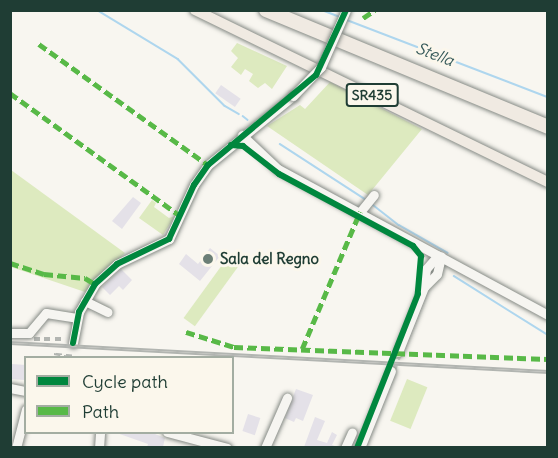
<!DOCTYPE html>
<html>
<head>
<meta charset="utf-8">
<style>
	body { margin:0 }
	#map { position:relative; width:558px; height:458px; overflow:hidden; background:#f8f6f0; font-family:Delius,sans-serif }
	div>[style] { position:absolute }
	.green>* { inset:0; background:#ddeabf; transform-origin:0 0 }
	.stream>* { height:1.5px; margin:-0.75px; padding:0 0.75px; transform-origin:0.75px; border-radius:0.75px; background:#aed6ee }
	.building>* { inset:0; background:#e4e1e8; transform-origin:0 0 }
	.minor-tunnel>* { height:9px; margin-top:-4.5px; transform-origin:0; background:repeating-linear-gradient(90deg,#cdd1ca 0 9px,transparent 0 13.5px) }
	.path>* { height:1.5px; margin-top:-0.75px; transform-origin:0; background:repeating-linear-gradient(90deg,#b2b5b1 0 6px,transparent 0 10.5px) }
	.roads { filter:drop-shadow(0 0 2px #868b86) drop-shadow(0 0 2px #868b86) }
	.minor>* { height:9px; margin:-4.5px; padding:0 4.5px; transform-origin:4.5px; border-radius:4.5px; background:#f6f5f1 }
	.major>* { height:10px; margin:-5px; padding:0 5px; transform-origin:5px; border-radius:5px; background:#f0eae2 }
	.highway>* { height:14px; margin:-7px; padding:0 7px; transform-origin:7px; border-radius:7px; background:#f0eae2 }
	.rail>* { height:4px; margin-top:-2px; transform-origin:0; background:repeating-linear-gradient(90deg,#fbf7ec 0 4.5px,#b2b5b1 0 9px); box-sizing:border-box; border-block:2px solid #b2b5b1 }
	.bridges { filter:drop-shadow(0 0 2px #868b86) drop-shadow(0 0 2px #868b86) }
	.minor-bridge>* { height:9px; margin:-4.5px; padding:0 4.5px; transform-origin:4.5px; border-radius:4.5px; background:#f6f5f1 }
	.quiet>* { height:4.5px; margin-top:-2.25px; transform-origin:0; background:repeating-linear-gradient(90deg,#58b947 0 9px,transparent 0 13.5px) }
	.cycleway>* { height:6px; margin:-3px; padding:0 3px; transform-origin:3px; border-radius:3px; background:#00873e }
	.dots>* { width:16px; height:16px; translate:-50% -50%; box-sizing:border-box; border:3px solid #fbf7ec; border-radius:50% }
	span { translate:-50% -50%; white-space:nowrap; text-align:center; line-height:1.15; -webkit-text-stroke:6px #fbf7ec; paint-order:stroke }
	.shield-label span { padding:2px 4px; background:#fbf7ec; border:2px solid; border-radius:4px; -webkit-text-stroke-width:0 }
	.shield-label { font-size:14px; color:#1f3d34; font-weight:700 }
	.poi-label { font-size:15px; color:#1f3d34; font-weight:700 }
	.left { translate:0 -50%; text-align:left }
	.water-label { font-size:16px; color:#355959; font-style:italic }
	.frame { position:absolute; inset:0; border:12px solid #1f3d34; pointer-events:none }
	.legend { position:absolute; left:24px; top:356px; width:210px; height:78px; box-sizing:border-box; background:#fbf7ec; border:2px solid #a3ada2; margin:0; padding:8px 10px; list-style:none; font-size:18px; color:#1f3d34 }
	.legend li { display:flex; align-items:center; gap:12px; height:30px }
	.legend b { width:30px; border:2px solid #a3ada2 }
</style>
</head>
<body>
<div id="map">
	<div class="green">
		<div style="clip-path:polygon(237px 43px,287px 66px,272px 89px,265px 83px,258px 88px,249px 81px,253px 74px,245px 69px,241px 75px,231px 67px,238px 58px,231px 51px)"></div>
		<div style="clip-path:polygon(330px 82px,422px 129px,368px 195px,267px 126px,300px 105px,305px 109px)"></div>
		<div style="clip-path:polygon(11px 170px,125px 253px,85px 292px,11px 267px)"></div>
		<div style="clip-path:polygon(152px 200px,156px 203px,154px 207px,169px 218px,175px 216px,163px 235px,139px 218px)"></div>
		<div style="left:230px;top:254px;width:14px;height:79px;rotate:36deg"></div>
		<div style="left:407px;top:379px;width:22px;height:45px;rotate:22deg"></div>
	</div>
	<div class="stream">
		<div style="left:97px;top:10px;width:95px;rotate:31.2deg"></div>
		<div style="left:178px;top:59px;width:66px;rotate:45deg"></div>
		<div style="left:225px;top:106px;width:16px;rotate:30deg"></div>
		<div style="left:322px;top:10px;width:19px;rotate:21deg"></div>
		<div style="left:347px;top:20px;width:215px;rotate:21deg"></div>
		<div style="left:243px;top:116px;width:6px;rotate:39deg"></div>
		<div style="left:280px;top:144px;width:101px;rotate:32.9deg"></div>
		<div style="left:372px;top:204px;width:34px;rotate:38deg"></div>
		<div style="left:399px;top:225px;width:56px;rotate:29.7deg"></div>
		<div style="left:454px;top:276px;width:111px;rotate:32.1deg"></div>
	</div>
	<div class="building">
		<div style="left:221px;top:85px;width:24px;height:10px;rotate:35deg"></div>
		<div style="clip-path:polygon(133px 197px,141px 203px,122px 229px,112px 221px)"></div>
		<div style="clip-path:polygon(210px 248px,220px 256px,200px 281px,179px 264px,186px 254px,198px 264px)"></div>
		<div style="clip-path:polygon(121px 269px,132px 280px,123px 290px,119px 286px,110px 295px,102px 287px)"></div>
		<div style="left:12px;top:364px;width:14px;height:15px;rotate:4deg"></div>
		<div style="clip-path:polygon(296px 389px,313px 395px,303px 421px,296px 418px,294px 422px,285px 418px)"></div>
		<div style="left:248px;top:414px;width:13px;height:18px;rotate:18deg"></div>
		<div style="clip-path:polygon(315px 417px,325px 421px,317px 440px,327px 443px,332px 432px,337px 435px,332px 445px,338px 447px,304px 447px)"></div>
		<div style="clip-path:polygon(114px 432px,150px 432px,165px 438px,163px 447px,147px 447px,148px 444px)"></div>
	</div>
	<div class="minor-tunnel">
		<div style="left:391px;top:371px;width:20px;rotate:-70deg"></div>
	</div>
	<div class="path">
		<div style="left:34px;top:338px;width:31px"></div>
		<div style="left:34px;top:340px;width:29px"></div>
		<div style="left:72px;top:356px;width:18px;rotate:-174deg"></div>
		<div style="left:54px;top:354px;width:21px;rotate:11deg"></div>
	</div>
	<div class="roads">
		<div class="minor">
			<div style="left:242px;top:135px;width:50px;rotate:43.4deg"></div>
			<div style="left:278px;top:169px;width:307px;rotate:28.4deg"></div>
			<div style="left:360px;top:212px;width:22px;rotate:-51deg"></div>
			<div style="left:424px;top:287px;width:18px;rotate:-45deg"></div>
			<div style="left:437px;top:274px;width:18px;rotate:-77deg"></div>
			<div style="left:85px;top:301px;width:25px;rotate:26deg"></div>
			<div style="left:10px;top:333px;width:19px"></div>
			<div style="left:29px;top:333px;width:26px;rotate:-50deg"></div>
			<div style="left:46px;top:313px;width:31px;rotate:9deg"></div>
			<div style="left:73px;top:343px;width:32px;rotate:-79deg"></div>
			<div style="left:79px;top:312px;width:32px;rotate:-60deg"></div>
			<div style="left:95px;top:284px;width:30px;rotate:-42deg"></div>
			<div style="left:117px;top:264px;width:58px;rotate:-25.7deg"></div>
			<div style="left:169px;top:239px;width:60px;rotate:-65.2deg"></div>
			<div style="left:194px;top:185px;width:24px;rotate:-55deg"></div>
			<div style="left:208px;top:165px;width:109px;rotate:-39.1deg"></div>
			<div style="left:398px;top:352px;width:70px;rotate:-68.2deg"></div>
			<div style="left:424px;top:287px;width:18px;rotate:-84deg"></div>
			<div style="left:426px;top:269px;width:18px;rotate:-49deg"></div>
			<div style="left:10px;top:388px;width:16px;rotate:11deg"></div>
			<div style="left:167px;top:432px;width:62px;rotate:14.9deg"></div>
			<div style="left:16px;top:448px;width:40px;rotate:-75.6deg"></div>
			<div style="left:99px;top:448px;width:16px;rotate:-86deg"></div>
			<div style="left:265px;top:448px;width:55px;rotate:-66.3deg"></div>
			<div style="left:345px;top:448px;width:17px;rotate:-66deg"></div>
			<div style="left:360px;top:448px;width:83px;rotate:-68.1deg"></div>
		</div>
		<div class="major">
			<div style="left:195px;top:10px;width:393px;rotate:26deg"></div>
		</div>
		<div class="highway">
			<div style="left:266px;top:10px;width:305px;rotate:22.5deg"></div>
		</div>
	</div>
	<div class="rail">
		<div style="left:10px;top:343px;width:539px;rotate:3.09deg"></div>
	</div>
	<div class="bridges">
		<div class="minor-bridge">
			<div style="left:293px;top:96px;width:40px;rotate:-46deg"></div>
			<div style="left:321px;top:67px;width:62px;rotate:-66.3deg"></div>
		</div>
	</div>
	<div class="quiet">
		<div style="left:363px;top:18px;width:14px;rotate:-34deg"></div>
		<div style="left:39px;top:44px;width:208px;rotate:35.6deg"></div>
		<div style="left:10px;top:93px;width:212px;rotate:35.8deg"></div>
		<div style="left:10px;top:263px;width:36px;rotate:18deg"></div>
		<div style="left:44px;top:274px;width:41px;rotate:5.6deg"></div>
		<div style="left:85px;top:278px;width:12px;rotate:31deg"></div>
		<div style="left:186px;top:332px;width:50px;rotate:17.4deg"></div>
		<div style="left:234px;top:347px;width:314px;rotate:2.2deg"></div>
		<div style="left:302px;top:349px;width:149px;rotate:-67.1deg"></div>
	</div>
	<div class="cycleway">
		<div style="left:231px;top:145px;width:12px;rotate:5deg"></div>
		<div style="left:243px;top:146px;width:46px;rotate:37.9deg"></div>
		<div style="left:279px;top:174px;width:152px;rotate:28.2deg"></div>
		<div style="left:413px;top:246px;width:13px;rotate:51deg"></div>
		<div style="left:421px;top:256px;width:38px;rotate:95deg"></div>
		<div style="left:418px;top:294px;width:166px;rotate:111.6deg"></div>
		<div style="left:73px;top:343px;width:32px;rotate:-79deg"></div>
		<div style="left:79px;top:312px;width:32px;rotate:-60deg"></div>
		<div style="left:95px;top:284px;width:30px;rotate:-42deg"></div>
		<div style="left:117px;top:264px;width:58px;rotate:-25.7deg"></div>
		<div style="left:169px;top:239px;width:60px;rotate:-65.2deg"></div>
		<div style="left:194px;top:185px;width:24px;rotate:-55deg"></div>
		<div style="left:208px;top:165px;width:141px;rotate:-39.8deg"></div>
		<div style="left:316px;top:75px;width:72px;rotate:-65.2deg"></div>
	</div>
	<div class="dots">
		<div style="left:208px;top:259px;background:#6b7e76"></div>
	</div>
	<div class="shield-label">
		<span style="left:372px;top:95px">SR435</span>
	</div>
	<div class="poi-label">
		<span class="left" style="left:220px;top:259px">Sala del Regno</span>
	</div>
	<div class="water-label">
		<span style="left:435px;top:54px;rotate:21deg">Stella</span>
	</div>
	<div class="frame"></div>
	<ul class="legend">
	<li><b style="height:8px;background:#00873e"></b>Cycle path</li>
	<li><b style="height:8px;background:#58b947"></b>Path</li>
	</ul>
</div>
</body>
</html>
